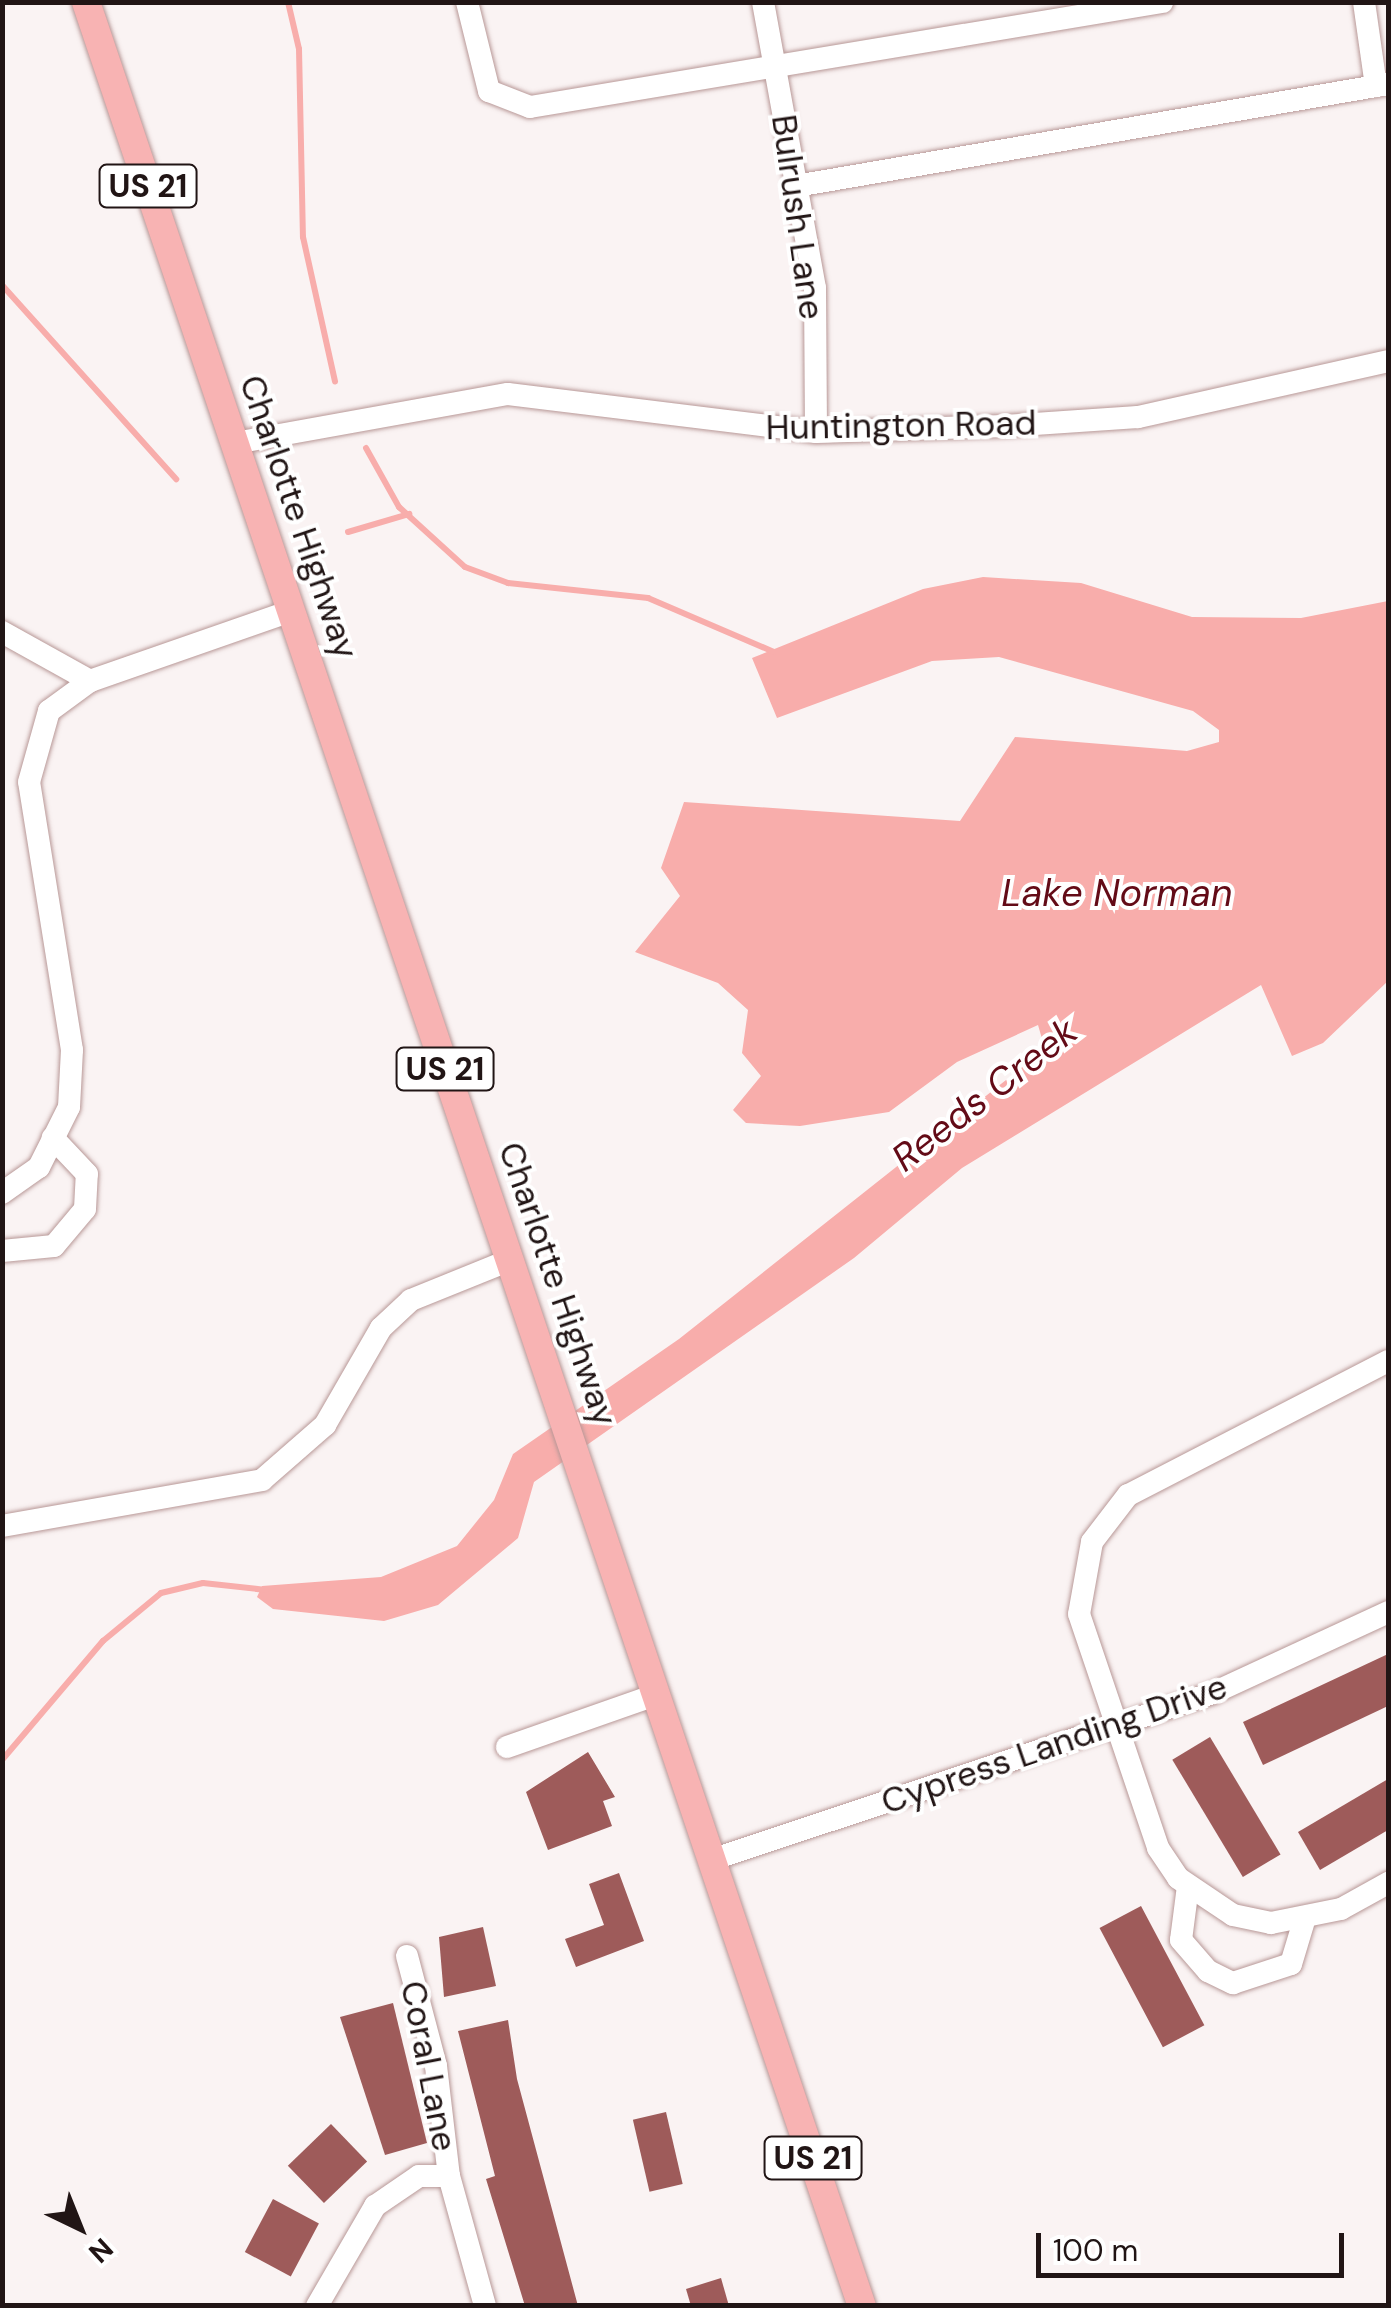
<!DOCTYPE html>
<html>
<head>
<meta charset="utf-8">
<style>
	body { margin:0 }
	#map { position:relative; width:1391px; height:2308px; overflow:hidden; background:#faf3f3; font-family:"DM Sans",sans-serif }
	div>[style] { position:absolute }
	.water>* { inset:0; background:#f8adab }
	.stream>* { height:6px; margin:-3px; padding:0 3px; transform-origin:3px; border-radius:3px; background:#f8adab }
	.building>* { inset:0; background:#9e5b5a; transform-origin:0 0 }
	.roads { filter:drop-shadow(0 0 2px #b89897) drop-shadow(0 0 2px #b89897) }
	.minor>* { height:22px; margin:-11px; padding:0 11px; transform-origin:11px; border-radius:11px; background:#fff }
	.major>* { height:28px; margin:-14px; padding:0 14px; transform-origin:14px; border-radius:14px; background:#f8b3b3 }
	span { translate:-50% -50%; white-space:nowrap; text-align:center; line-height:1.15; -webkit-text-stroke:8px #fff; paint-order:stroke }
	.shield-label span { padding:2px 8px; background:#fff; border:2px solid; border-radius:8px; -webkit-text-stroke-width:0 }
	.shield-label { font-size:32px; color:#211515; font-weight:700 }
	.street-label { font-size:35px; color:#211515 }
	.water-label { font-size:38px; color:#630b17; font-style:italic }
	.frame { position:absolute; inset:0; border:5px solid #211515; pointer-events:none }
	.north { position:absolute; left:30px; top:2178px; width:100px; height:100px; -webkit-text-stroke:8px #fff; paint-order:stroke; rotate:137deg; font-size:28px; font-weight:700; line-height:40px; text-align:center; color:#211515 }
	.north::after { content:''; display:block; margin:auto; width:35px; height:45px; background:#211515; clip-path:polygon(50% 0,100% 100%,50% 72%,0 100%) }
	.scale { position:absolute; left:1036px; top:2233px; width:308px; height:45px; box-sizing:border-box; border:5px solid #211515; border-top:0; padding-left:12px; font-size:30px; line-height:35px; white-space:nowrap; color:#211515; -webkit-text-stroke:8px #fff; paint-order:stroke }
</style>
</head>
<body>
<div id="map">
	<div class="water">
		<div style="clip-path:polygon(983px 577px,1081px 583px,1192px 617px,1301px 618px,1388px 601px,1388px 981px,1323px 1043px,1292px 1056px,1261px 985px,962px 1168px,854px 1258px,534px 1482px,518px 1538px,438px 1605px,384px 1621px,273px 1609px,257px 1597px,262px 1586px,381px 1577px,457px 1546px,494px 1500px,513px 1454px,679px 1339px,1045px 1049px,1038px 1025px,957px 1062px,889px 1112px,800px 1126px,746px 1123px,733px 1110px,761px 1076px,742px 1053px,748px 1010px,718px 983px,635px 952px,680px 896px,661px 868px,684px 802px,960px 821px,1015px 737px,1187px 751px,1219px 742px,1219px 730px,1193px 711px,999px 657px,932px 661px,777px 718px,752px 658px,923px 589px)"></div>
	</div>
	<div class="stream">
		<div style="left:288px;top:2px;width:48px;rotate:76.8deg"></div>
		<div style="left:299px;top:49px;width:188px;rotate:88.8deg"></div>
		<div style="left:303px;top:237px;width:148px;rotate:77.5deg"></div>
		<div style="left:2px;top:285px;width:261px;rotate:48.1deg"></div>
		<div style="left:366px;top:448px;width:68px;rotate:60.8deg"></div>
		<div style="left:399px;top:507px;width:89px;rotate:42.3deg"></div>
		<div style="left:465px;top:567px;width:46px;rotate:20.4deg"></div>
		<div style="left:508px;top:583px;width:141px;rotate:6.1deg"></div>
		<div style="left:648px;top:598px;width:137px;rotate:23.2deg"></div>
		<div style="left:348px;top:532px;width:64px;rotate:-16.4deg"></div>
		<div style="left:2px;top:1760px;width:156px;rotate:-49.7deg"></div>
		<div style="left:103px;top:1641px;width:75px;rotate:-39.6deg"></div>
		<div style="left:161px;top:1593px;width:43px;rotate:-13.4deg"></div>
		<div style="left:203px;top:1583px;width:63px;rotate:6.3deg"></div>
	</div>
	<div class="building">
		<div style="clip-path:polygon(1388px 1654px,1388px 1706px,1263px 1765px,1243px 1722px)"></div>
		<div style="left:1210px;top:1737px;width:137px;height:44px;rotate:59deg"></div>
		<div style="clip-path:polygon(588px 1752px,615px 1797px,603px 1801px,612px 1826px,548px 1850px,526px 1792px)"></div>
		<div style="clip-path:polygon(1388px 1779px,1388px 1830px,1320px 1870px,1298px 1832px)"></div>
		<div style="clip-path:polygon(619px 1873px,644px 1941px,576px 1967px,565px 1939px,604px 1925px,589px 1884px)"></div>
		<div style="left:1141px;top:1906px;width:135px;height:47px;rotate:62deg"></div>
		<div style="clip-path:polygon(483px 1927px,496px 1986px,444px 1997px,439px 1937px)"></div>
		<div style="clip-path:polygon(393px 2003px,427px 2143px,385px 2155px,340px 2017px)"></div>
		<div style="clip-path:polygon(508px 2020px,517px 2079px,578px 2306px,525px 2306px,486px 2179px,495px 2176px,458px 2031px)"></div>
		<div style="left:666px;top:2112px;width:74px;height:34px;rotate:77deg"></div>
		<div style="left:331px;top:2124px;width:52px;height:60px;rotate:46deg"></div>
		<div style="left:273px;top:2199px;width:52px;height:60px;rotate:28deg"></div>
		<div style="clip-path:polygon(721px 2278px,729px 2306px,691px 2306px,686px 2289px)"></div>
	</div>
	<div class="roads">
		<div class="minor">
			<div style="left:467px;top:2px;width:92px;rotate:76.1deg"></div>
			<div style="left:489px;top:91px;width:44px;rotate:21.3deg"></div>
			<div style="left:530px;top:107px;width:641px;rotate:-9.43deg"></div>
			<div style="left:763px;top:2px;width:291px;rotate:79.7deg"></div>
			<div style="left:815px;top:288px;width:144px;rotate:89.6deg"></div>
			<div style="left:1364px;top:2px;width:85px;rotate:81.9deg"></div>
			<div style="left:796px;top:186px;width:601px;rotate:-9.78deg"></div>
			<div style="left:235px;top:443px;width:277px;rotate:-10.2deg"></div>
			<div style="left:508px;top:394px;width:310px;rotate:7deg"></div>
			<div style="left:816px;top:432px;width:189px;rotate:-1.8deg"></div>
			<div style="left:1005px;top:426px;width:133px;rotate:-3.9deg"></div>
			<div style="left:1138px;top:417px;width:256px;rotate:-12.6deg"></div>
			<div style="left:2px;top:632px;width:101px;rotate:29.1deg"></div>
			<div style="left:2px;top:1193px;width:45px;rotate:-35.1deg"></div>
			<div style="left:39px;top:1167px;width:67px;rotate:-63.4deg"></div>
			<div style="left:69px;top:1107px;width:57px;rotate:-87deg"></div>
			<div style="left:72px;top:1050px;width:271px;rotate:-99.1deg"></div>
			<div style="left:29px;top:782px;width:74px;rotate:-74.3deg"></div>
			<div style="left:49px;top:711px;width:51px;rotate:-36.2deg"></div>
			<div style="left:90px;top:681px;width:213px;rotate:-19.2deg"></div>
			<div style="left:2px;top:1251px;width:52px;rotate:-5.5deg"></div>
			<div style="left:54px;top:1246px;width:48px;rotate:-50deg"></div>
			<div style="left:85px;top:1209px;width:35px;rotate:-87deg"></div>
			<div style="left:87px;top:1174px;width:50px;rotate:-133.4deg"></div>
			<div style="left:1388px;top:1361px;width:292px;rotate:152.7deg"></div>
			<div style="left:1128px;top:1495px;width:59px;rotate:127.5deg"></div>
			<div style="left:1092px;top:1542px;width:73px;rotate:100.2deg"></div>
			<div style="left:1079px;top:1614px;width:247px;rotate:71.3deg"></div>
			<div style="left:1158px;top:1848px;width:36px;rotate:56deg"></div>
			<div style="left:1178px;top:1878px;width:66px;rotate:33.9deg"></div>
			<div style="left:1233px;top:1915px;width:39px;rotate:12deg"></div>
			<div style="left:1271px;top:1923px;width:71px;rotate:-11.3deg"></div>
			<div style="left:1341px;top:1909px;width:54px;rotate:-29deg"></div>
			<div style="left:2px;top:1526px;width:264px;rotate:-10deg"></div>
			<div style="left:262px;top:1480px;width:84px;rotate:-41.1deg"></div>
			<div style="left:325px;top:1425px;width:112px;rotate:-60deg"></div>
			<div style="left:381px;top:1328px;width:41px;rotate:-43deg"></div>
			<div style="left:411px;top:1300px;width:107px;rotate:-22deg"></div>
			<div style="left:507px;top:1747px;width:160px;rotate:-19.3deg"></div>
			<div style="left:714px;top:1859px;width:526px;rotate:-18.4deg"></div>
			<div style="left:1213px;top:1693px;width:193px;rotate:-24.8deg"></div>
			<div style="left:1188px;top:1886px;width:54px;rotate:97.4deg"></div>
			<div style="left:1181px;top:1940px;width:41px;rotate:48.9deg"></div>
			<div style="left:1208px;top:1971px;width:28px;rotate:26deg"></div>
			<div style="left:1233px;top:1983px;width:61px;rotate:-18.1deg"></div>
			<div style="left:1291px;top:1964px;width:45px;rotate:-73.2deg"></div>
			<div style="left:407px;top:1956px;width:114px;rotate:75.2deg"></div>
			<div style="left:436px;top:2066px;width:111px;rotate:83.3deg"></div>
			<div style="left:317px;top:2306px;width:116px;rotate:-59.9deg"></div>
			<div style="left:375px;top:2206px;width:53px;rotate:-34.3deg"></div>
			<div style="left:419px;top:2176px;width:30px"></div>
			<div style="left:449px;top:2176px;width:135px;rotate:74.5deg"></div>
		</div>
		<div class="major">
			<div style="left:86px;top:2px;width:2431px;rotate:71.39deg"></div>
		</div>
	</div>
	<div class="shield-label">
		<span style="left:148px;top:186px">US 21</span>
		<span style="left:445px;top:1069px">US 21</span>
		<span style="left:813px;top:2158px">US 21</span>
	</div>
	<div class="street-label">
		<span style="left:798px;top:217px;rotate:82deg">Bulrush Lane</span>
		<span style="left:901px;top:425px;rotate:-1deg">Huntington Road</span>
		<span style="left:299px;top:517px;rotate:71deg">Charlotte Highway</span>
		<span style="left:558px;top:1284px;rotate:71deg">Charlotte Highway</span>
		<span style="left:1054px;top:1744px;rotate:-19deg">Cypress Landing Drive</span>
		<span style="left:429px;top:2066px;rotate:79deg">Coral Lane</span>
	</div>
	<div class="water-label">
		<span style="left:1117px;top:894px">Lake Norman</span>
		<span style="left:985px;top:1095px;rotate:-38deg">Reeds Creek</span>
	</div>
	<div class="frame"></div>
	<div class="north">N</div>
	<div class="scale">100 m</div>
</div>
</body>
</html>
